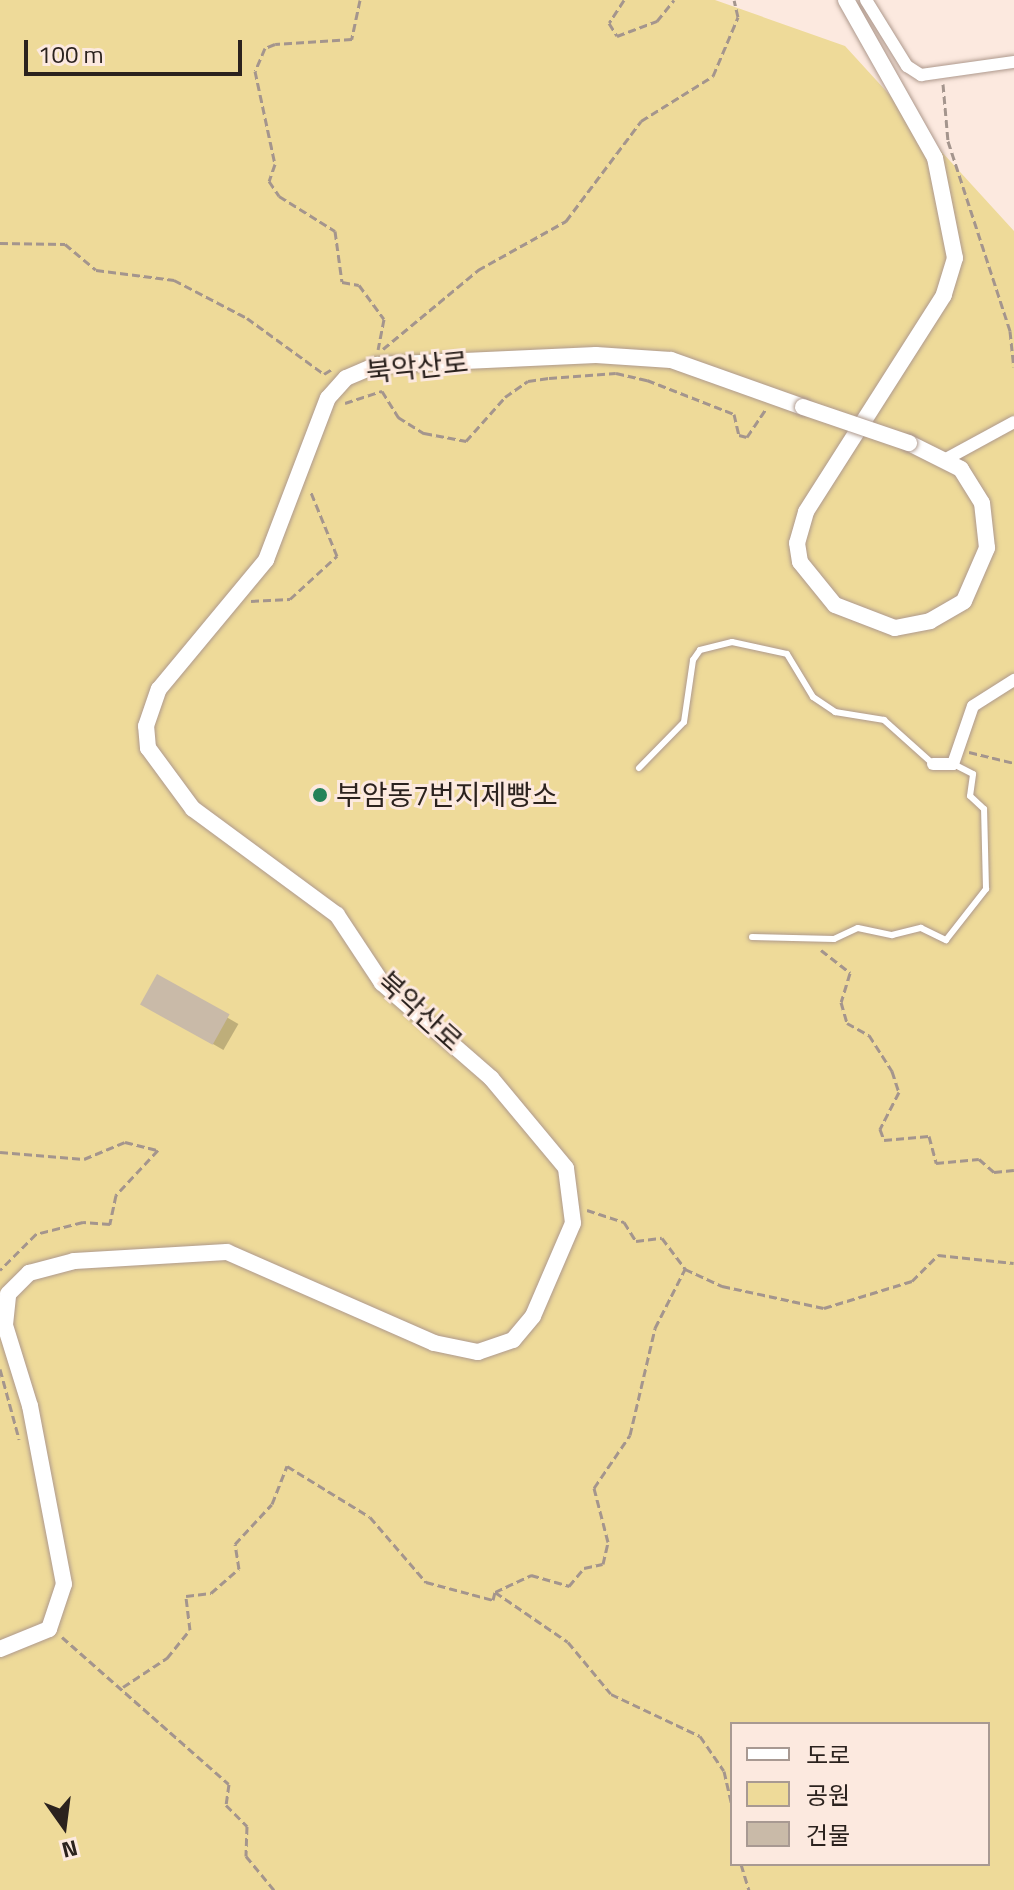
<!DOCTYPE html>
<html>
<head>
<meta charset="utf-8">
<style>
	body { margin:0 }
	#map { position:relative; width:1014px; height:1890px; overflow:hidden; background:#fce9df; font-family:"Titillium Web","Noto Sans KR",sans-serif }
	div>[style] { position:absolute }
	.green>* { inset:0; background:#eeda99 }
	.shadow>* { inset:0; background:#0003; transform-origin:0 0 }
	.building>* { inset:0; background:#c9baa8; transform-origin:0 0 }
	.path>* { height:3px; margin-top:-1.5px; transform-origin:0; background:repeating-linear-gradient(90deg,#a4958d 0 8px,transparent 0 12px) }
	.roads { filter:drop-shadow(0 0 2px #ae998d) drop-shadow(0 0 2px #ae998d) }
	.lane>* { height:6px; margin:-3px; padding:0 3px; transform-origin:3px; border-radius:3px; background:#fff }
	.street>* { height:12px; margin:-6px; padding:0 6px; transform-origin:6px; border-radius:6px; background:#fff }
	.secondary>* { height:16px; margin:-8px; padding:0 8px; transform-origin:8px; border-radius:8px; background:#fff }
	.bridges { filter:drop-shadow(0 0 2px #ae998d) drop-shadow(0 0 2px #ae998d) }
	.secondary-bridge>* { height:16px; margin:-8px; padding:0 8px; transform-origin:8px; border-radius:8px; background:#fff }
	.dots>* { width:22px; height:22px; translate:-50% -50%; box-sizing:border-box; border:4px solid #fce9df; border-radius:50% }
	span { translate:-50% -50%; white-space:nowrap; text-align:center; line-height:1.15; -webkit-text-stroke:6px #fce9df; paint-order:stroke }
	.street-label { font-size:28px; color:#2b221e }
	.poi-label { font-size:28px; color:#2b221e }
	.left { translate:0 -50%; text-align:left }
	.legend { position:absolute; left:730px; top:1722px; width:260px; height:144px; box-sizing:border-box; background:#fce9df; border:2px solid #a89992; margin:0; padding:10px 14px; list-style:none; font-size:24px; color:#2b221e }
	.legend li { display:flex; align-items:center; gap:16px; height:40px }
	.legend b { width:40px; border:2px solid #a89992 }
	.north { position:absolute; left:24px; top:1786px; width:80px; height:80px; -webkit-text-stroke:6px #fce9df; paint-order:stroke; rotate:166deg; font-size:22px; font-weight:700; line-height:32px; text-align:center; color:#2b221e }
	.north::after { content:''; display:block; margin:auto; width:28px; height:36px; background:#2b221e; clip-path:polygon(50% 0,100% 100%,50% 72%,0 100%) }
	.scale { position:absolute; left:24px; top:40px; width:218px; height:36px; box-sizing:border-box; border:4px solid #2b221e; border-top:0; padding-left:10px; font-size:24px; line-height:28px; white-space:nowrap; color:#2b221e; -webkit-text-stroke:6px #fce9df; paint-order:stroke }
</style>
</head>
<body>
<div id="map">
	<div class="green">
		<div style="clip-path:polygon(evenodd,0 0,715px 0,845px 46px,1014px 231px,1014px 1890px,0 1890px,0 0,732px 1724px,988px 1724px,988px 1864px,732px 1864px,732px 1724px)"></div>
	</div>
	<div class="shadow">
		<div style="left:157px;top:977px;width:94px;height:30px;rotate:30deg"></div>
	</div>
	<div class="building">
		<div style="left:157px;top:974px;width:83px;height:35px;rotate:29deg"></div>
	</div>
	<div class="path">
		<div style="left:360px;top:0;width:40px;rotate:102deg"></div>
		<div style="left:352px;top:39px;width:77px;rotate:176.3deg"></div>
		<div style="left:275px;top:44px;width:11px;rotate:158deg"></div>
		<div style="left:265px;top:48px;width:25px;rotate:113deg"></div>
		<div style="left:255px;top:71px;width:95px;rotate:77.9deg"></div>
		<div style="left:275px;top:164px;width:18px;rotate:109deg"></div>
		<div style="left:269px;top:181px;width:18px;rotate:56deg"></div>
		<div style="left:279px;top:196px;width:66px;rotate:32deg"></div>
		<div style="left:335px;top:231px;width:51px;rotate:82.2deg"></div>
		<div style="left:342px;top:282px;width:17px;rotate:10deg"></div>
		<div style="left:359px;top:285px;width:42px;rotate:53.7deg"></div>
		<div style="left:384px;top:319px;width:31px;rotate:101deg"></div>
		<div style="left:624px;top:0;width:27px;rotate:123deg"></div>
		<div style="left:609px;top:23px;width:15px;rotate:58deg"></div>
		<div style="left:617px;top:36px;width:43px;rotate:-20.6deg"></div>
		<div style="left:657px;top:21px;width:27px;rotate:-51deg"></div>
		<div style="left:943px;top:84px;width:57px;rotate:85deg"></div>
		<div style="left:948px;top:141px;width:200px;rotate:71.9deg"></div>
		<div style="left:1010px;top:331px;width:36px;rotate:84deg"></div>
		<div style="left:0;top:243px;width:65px;rotate:0.9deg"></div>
		<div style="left:65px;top:244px;width:40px;rotate:40deg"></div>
		<div style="left:96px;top:270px;width:79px;rotate:7.3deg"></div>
		<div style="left:174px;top:280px;width:82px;rotate:27.5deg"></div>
		<div style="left:247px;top:318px;width:95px;rotate:36deg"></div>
		<div style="left:324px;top:374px;width:9px;rotate:-32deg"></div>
		<div style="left:383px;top:349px;width:124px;rotate:-39.7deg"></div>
		<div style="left:478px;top:270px;width:101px;rotate:-29.1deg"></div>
		<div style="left:566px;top:221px;width:125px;rotate:-53.1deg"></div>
		<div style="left:641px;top:121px;width:85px;rotate:-32deg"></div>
		<div style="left:713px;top:76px;width:64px;rotate:-67deg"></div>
		<div style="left:738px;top:17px;width:17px;rotate:-103deg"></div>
		<div style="left:345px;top:403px;width:39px;rotate:-18deg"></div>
		<div style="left:382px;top:391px;width:31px;rotate:58deg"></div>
		<div style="left:398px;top:417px;width:31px;rotate:32deg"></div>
		<div style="left:424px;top:433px;width:43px;rotate:10.8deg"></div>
		<div style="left:466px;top:441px;width:59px;rotate:-48.4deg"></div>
		<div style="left:505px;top:397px;width:28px;rotate:-35deg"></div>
		<div style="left:528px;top:381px;width:21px;rotate:-8deg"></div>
		<div style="left:549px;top:378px;width:67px;rotate:-4.3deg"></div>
		<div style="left:616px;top:373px;width:32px;rotate:13deg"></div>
		<div style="left:647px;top:380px;width:93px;rotate:21.3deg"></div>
		<div style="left:734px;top:414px;width:22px;rotate:77deg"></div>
		<div style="left:739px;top:435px;width:8px;rotate:14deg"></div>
		<div style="left:747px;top:437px;width:34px;rotate:-56deg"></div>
		<div style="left:251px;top:601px;width:39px;rotate:-3deg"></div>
		<div style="left:290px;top:599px;width:64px;rotate:-42.5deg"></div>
		<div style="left:337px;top:556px;width:71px;rotate:-112.2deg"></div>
		<div style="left:969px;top:752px;width:46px;rotate:13.7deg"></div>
		<div style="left:821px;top:950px;width:37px;rotate:38deg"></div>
		<div style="left:850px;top:973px;width:30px;rotate:107deg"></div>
		<div style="left:841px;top:1002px;width:22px;rotate:74deg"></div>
		<div style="left:847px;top:1023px;width:25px;rotate:29deg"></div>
		<div style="left:869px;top:1035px;width:43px;rotate:57.4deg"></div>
		<div style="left:892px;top:1071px;width:22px;rotate:72deg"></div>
		<div style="left:899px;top:1092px;width:42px;rotate:117.2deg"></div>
		<div style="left:880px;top:1129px;width:12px;rotate:70deg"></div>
		<div style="left:884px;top:1140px;width:45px;rotate:-5.1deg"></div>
		<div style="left:929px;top:1136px;width:28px;rotate:75deg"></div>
		<div style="left:936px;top:1163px;width:43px;rotate:-5.3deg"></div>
		<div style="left:979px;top:1159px;width:20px;rotate:41deg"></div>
		<div style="left:994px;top:1172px;width:20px;rotate:-6deg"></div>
		<div style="left:0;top:1152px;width:84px;rotate:4.8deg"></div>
		<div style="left:84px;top:1159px;width:44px;rotate:-22.5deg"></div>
		<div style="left:125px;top:1142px;width:34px;rotate:14deg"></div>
		<div style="left:158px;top:1150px;width:62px;rotate:133deg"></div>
		<div style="left:116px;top:1195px;width:30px;rotate:102deg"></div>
		<div style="left:110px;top:1224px;width:27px;rotate:-176deg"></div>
		<div style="left:83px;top:1222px;width:49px;rotate:165.7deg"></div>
		<div style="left:36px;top:1234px;width:51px;rotate:135deg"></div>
		<div style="left:587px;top:1210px;width:39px;rotate:18deg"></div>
		<div style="left:624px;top:1222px;width:22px;rotate:58deg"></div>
		<div style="left:636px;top:1241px;width:26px;rotate:-7deg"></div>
		<div style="left:662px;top:1238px;width:39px;rotate:53deg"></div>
		<div style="left:685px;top:1269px;width:41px;rotate:24.7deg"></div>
		<div style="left:722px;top:1286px;width:104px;rotate:12.2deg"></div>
		<div style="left:824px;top:1308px;width:92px;rotate:-17.1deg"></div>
		<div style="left:912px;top:1281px;width:37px;rotate:-45deg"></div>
		<div style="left:938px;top:1255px;width:76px;rotate:6deg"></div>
		<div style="left:0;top:1369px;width:73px;rotate:74.8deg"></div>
		<div style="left:495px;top:1592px;width:88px;rotate:34.4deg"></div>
		<div style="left:568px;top:1642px;width:67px;rotate:50.4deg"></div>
		<div style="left:611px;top:1694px;width:98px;rotate:25.3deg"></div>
		<div style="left:700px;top:1736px;width:42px;rotate:55.6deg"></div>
		<div style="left:724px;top:1771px;width:37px;rotate:77deg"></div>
		<div style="left:62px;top:1637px;width:222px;rotate:41.4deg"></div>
		<div style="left:229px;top:1784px;width:21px;rotate:98deg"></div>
		<div style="left:226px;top:1805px;width:30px;rotate:45deg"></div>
		<div style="left:247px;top:1826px;width:30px;rotate:92deg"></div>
		<div style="left:246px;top:1856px;width:44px;rotate:50.5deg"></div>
		<div style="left:123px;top:1687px;width:53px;rotate:-33.4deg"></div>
		<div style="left:167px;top:1658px;width:36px;rotate:-51deg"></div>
		<div style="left:190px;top:1630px;width:34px;rotate:-97deg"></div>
		<div style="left:186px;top:1596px;width:25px;rotate:-7deg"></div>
		<div style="left:211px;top:1593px;width:37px;rotate:-41deg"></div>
		<div style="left:239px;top:1569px;width:25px;rotate:-99deg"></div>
		<div style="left:235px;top:1544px;width:54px;rotate:-47.2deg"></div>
		<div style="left:272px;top:1504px;width:41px;rotate:-68.5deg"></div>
		<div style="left:287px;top:1466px;width:97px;rotate:31.6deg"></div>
		<div style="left:370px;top:1517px;width:86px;rotate:49.3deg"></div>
		<div style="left:426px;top:1582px;width:69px;rotate:15deg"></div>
		<div style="left:493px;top:1600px;width:8px;rotate:-76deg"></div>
		<div style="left:495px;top:1592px;width:40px;rotate:-25deg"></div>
		<div style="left:531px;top:1575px;width:40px;rotate:16deg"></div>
		<div style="left:569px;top:1586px;width:23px;rotate:-50deg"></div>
		<div style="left:584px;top:1568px;width:19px;rotate:-12deg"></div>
		<div style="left:603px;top:1564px;width:23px;rotate:-77deg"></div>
		<div style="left:608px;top:1542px;width:56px;rotate:-104.5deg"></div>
		<div style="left:594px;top:1488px;width:64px;rotate:-55.8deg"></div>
		<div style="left:630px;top:1435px;width:110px;rotate:-76.8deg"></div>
		<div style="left:655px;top:1328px;width:66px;rotate:-63deg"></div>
		<div style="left:741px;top:1864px;width:27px;rotate:73deg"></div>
	</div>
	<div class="roads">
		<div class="lane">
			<div style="left:639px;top:768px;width:64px;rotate:-45.6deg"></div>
			<div style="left:684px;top:722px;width:63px;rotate:-81.7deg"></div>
			<div style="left:693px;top:660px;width:12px;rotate:-55deg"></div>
			<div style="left:700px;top:650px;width:33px;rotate:-14deg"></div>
			<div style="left:732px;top:642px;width:56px;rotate:12.3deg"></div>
			<div style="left:787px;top:654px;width:50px;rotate:58.8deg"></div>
			<div style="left:813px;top:697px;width:27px;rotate:34deg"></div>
			<div style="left:835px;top:712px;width:50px;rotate:9.3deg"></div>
			<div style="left:884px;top:720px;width:66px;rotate:41.9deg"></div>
			<div style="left:752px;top:937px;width:82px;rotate:1.4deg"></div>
			<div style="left:834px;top:939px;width:26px;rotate:-25deg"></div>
			<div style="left:858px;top:928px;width:35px;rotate:12deg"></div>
			<div style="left:892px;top:935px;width:30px;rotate:-14deg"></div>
			<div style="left:921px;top:928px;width:28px;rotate:26deg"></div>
			<div style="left:946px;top:940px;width:65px;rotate:-51.9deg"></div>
			<div style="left:986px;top:889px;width:80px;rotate:-91.4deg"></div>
			<div style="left:984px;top:809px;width:19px;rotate:-137deg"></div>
			<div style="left:970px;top:796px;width:22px;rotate:-82deg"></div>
			<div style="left:973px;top:774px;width:22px;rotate:-153deg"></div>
		</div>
		<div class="street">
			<div style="left:866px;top:0;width:78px;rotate:58.2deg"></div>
			<div style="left:907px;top:66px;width:17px;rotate:33deg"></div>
			<div style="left:921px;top:75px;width:94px;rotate:-8deg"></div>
			<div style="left:948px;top:458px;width:75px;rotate:-28.6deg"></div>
			<div style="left:933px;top:764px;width:20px"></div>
			<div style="left:953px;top:764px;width:61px;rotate:-71deg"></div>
			<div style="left:973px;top:706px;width:49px;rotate:-32.4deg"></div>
		</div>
		<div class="secondary">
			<div style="left:846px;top:0;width:181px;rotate:60.6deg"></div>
			<div style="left:935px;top:158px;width:102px;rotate:78.7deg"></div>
			<div style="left:955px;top:258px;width:39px;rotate:107deg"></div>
			<div style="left:944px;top:295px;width:257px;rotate:122.5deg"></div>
			<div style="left:806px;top:512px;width:32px;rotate:106deg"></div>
			<div style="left:797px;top:543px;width:19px;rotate:81deg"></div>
			<div style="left:800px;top:562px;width:55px;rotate:50.9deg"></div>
			<div style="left:835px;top:605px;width:64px;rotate:21deg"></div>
			<div style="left:895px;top:628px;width:36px;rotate:-11deg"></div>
			<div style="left:930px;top:621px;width:39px;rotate:-30deg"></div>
			<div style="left:964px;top:601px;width:58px;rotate:-66.5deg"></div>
			<div style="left:987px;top:548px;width:45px;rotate:-96.3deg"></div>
			<div style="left:982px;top:503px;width:40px;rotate:-122deg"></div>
			<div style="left:961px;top:469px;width:58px;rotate:-153.4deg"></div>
			<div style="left:0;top:1649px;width:53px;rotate:-22.2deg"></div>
			<div style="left:49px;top:1629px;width:47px;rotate:-71.6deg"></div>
			<div style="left:64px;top:1584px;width:181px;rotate:-100.8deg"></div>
			<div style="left:30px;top:1406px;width:85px;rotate:-107.2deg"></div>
			<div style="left:5px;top:1325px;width:31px;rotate:-84deg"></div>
			<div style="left:8px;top:1294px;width:30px;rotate:-45deg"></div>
			<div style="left:29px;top:1273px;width:47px;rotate:-14.9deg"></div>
			<div style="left:74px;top:1261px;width:153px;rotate:-3.4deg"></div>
			<div style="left:227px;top:1252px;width:226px;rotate:23.7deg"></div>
			<div style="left:434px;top:1343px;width:45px;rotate:11.6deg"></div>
			<div style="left:478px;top:1352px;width:37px;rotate:-19deg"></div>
			<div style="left:513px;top:1340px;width:31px;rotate:-50deg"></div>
			<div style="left:533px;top:1316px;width:101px;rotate:-66.7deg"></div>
			<div style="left:573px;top:1223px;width:55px;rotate:-97.3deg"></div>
			<div style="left:566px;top:1168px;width:117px;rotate:-129.8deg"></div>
			<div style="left:491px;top:1078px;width:145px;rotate:-138.9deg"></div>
			<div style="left:382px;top:983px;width:82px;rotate:-123.5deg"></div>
			<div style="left:337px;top:915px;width:179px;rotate:-143.6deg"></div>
			<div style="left:193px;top:809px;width:76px;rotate:-126.4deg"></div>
			<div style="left:148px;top:748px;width:22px;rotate:-95deg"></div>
			<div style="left:146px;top:726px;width:39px;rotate:-71deg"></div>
			<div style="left:159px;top:689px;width:168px;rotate:-50.3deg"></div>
			<div style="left:266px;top:560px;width:173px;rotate:-69.1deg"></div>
			<div style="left:328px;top:398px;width:27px;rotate:-48deg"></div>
			<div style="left:346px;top:378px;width:34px;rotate:-23deg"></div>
			<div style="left:377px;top:365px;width:219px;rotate:-2.6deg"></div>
			<div style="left:596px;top:355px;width:75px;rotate:3.8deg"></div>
			<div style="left:671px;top:360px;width:140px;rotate:19.6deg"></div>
		</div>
	</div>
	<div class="bridges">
		<div class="secondary-bridge">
			<div style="left:803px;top:407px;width:112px;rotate:18.8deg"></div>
		</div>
	</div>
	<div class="dots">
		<div style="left:320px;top:795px;background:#268259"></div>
	</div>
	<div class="street-label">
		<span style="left:417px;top:367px;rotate:-6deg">북악산로</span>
		<span style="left:420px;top:1011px;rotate:42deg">북악산로</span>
	</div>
	<div class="poi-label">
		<span class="left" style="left:336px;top:795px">부암동7번지제빵소</span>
	</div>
	<ul class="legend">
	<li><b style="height:10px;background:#fff"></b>도로</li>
	<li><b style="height:22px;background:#eeda99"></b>공원</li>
	<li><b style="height:22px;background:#c9baa8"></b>건물</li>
	</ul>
	<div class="north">N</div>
	<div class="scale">100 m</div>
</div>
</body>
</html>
